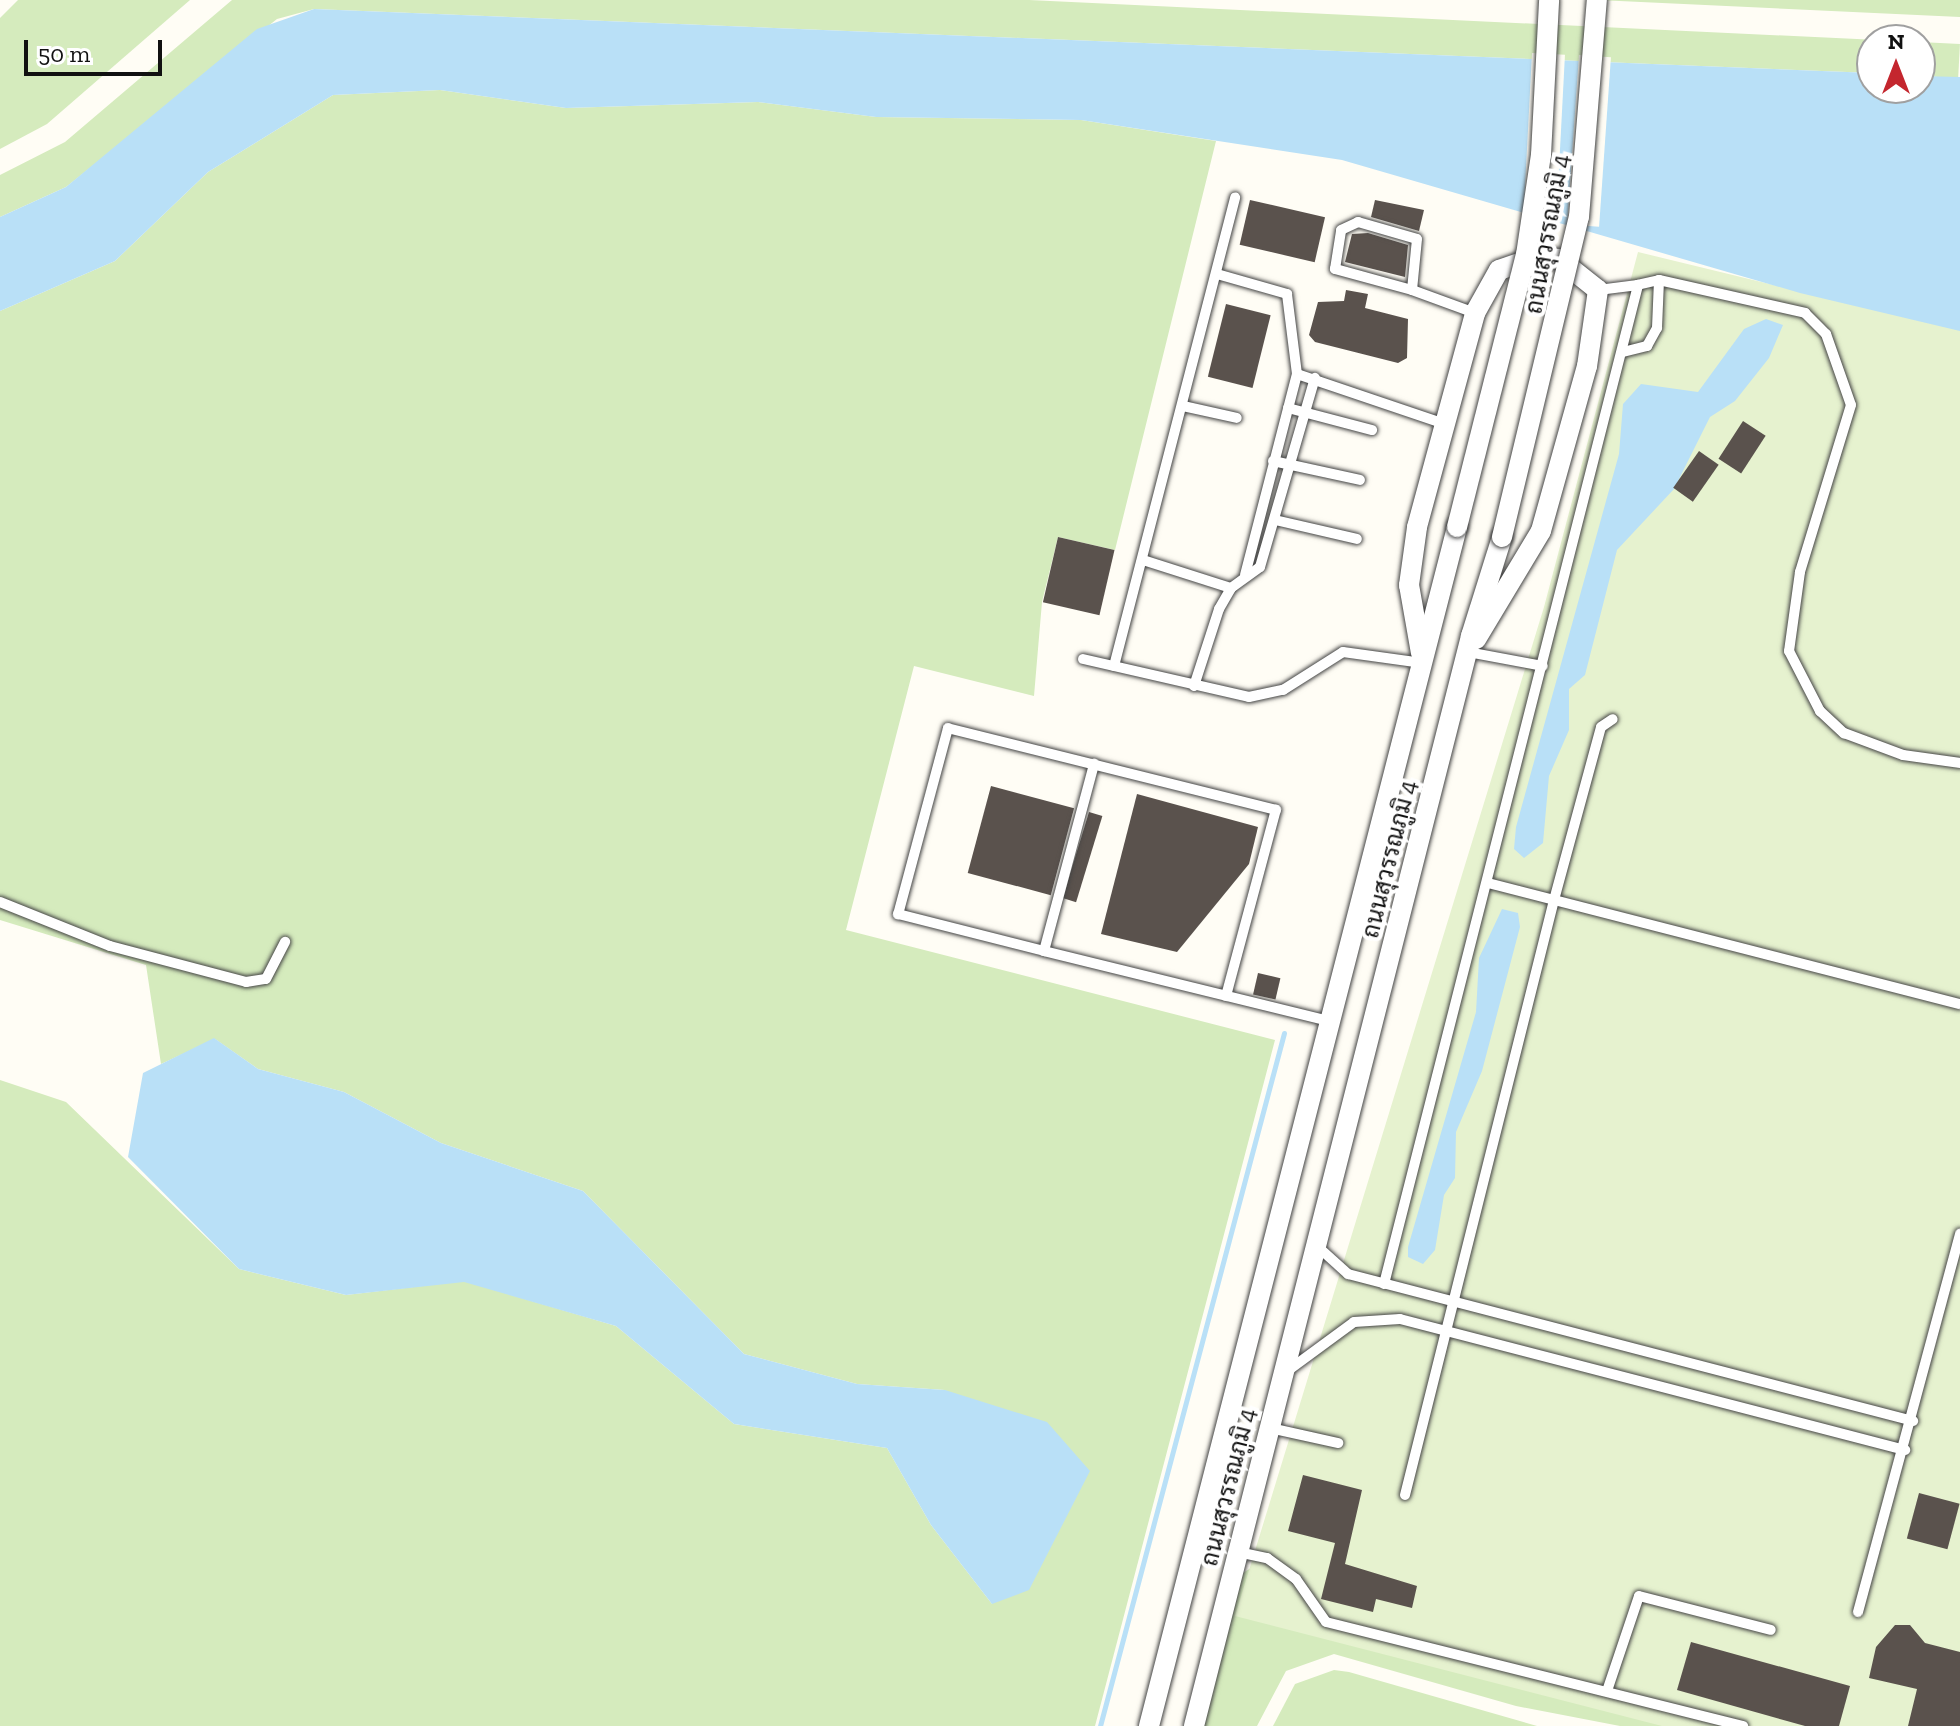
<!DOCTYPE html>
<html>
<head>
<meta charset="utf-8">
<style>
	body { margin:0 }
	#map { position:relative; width:1960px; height:1726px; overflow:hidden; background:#fffdf5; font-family:"Zilla Slab",Sarabun,serif }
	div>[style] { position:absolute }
	.green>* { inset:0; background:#d5ebbd; transform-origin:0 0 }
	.pitch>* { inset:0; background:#e6f2cf }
	.water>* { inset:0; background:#b9e0f7 }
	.pier>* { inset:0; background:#fffdf5; transform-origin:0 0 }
	.stream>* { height:5px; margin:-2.5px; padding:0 2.5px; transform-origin:2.5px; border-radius:2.5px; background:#b9e0f7 }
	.building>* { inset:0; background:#5a524d; transform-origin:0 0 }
	.roads { filter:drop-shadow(0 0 2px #444) drop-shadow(0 0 2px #444) }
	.service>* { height:10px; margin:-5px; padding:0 5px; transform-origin:5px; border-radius:5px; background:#fff }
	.minor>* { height:20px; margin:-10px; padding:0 10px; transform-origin:10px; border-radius:10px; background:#fff }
	.bridges { filter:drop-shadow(0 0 2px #444) drop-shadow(0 0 2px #444) }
	.minor-bridge>* { height:20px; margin:-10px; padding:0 10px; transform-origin:10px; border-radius:10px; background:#fff }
	span { translate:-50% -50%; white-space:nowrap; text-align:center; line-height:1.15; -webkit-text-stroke:8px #fff; paint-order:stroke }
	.street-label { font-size:24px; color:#111 }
	.north { position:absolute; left:1856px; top:24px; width:80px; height:80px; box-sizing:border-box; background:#fff; border:2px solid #a0a0a0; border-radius:50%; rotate:0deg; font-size:22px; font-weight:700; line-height:32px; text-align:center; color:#111 }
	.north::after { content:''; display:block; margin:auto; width:28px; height:36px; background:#c4262e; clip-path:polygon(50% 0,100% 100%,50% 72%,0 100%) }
	.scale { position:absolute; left:24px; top:40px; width:138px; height:36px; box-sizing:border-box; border:4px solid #111; border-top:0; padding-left:10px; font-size:24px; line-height:28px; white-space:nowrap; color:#111; -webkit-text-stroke:6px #fff; paint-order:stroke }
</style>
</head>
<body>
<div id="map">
	<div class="green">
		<div style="clip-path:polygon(18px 0,190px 0,47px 124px,0 149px,0 18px)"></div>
		<div style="clip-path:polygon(232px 0,1029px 0,1878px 40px,1872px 40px,1872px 73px,314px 9px,277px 19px,66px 187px,0 217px,0 175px,65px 142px)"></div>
		<div style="clip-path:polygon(1598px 0,1960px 0,1960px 17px)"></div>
		<div style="left:1920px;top:42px;width:40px;height:34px;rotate:3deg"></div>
		<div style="clip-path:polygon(440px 90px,566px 108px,758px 102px,876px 117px,1081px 120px,1216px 141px,1115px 550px,1058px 537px,1042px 602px,1034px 696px,914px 666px,846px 930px,1275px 1040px,1095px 1726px,0 1726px,0 1080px,66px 1102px,239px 1269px,346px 1295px,464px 1281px,616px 1326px,734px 1424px,887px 1448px,931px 1525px,992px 1604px,945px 1390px,857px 1384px,744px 1354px,583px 1191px,441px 1143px,344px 1092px,258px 1069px,215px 1039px,161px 1064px,146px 965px,0 920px,0 311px,115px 261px,208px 172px,333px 95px)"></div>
		<div style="clip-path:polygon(1251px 1568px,1719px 1726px,1620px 1726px,1516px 1706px,1334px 1654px,1286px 1671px,1257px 1726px,1199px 1726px,1236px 1577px)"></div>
		<div style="clip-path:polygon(1334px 1670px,1349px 1672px,1537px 1726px,1273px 1726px,1295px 1684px)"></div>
	</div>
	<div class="pitch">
		<div style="clip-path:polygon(1638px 252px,1960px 330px,1960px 1726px,1662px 1726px,1235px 1616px,1544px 607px)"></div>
	</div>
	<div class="water">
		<div style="clip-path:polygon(314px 9px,1872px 73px,1872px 88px,1920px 88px,1920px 76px,1960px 77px,1960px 331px,1800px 293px,1342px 160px,1081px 120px,876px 117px,758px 102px,566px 108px,440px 90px,333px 95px,208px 172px,115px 261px,0 311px,0 217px,66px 187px,257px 29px)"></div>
		<div style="clip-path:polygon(1766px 319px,1783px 325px,1769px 358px,1735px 401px,1710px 417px,1674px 489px,1617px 550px,1585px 675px,1569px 689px,1569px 730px,1549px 776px,1543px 843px,1524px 858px,1514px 849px,1516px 827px,1619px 454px,1623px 404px,1641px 384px,1698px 392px,1744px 329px)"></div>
		<div style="clip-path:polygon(1502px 909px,1518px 913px,1520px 927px,1482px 1071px,1456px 1132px,1455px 1178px,1444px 1195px,1435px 1250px,1423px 1264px,1408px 1257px,1408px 1247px,1476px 1012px,1479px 958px)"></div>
		<div style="clip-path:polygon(214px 1038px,258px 1069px,344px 1092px,441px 1143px,583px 1191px,744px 1354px,857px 1384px,945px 1390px,1047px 1422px,1090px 1471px,1029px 1590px,992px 1604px,931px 1525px,887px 1448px,734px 1424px,616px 1326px,464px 1282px,346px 1295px,239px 1269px,128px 1157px,143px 1073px)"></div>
	</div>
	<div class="pier">
		<div style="left:1532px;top:53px;width:33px;height:158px;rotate:3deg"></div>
		<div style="left:1579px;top:55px;width:32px;height:170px;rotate:4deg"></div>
	</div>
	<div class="stream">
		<div style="left:1100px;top:1726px;width:717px;rotate:-75.13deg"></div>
	</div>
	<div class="building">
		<div style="left:1250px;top:200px;width:77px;height:46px;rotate:13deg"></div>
		<div style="clip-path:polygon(1375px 200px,1424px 210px,1419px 231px,1371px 217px)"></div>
		<div style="clip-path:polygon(1368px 233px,1408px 245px,1405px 277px,1345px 262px,1352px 234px)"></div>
		<div style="clip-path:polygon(1346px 290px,1368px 294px,1365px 308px,1408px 319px,1407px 358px,1398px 363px,1315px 342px,1309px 335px,1318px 302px,1344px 301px)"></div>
		<div style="left:1226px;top:304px;width:46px;height:75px;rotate:14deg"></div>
		<div style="left:1743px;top:421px;width:27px;height:45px;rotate:33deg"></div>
		<div style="left:1699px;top:451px;width:24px;height:45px;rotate:35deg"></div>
		<div style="left:1058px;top:537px;width:58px;height:67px;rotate:13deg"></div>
		<div style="left:991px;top:786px;width:86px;height:90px;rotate:15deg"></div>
		<div style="clip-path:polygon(1137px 794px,1258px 827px,1249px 864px,1177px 952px,1101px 934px)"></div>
		<div style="left:1089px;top:812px;width:14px;height:90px;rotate:17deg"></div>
		<div style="left:1258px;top:973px;width:23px;height:22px;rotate:13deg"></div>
		<div style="clip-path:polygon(1303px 1475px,1362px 1490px,1345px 1564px,1417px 1586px,1412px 1608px,1376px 1599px,1373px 1612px,1321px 1599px,1335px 1543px,1288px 1531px)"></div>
		<div style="left:1919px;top:1493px;width:42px;height:47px;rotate:15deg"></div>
		<div style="clip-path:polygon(1895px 1625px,1910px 1625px,1925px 1643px,1960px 1652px,1960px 1726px,1908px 1726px,1917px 1689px,1869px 1678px,1876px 1647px)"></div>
		<div style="clip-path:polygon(1691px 1642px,1850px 1686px,1839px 1726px,1805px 1726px,1677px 1690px)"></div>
	</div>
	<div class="roads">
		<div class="service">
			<div style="left:1358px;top:222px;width:61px;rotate:16.1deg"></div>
			<div style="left:1417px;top:239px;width:51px;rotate:95.6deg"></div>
			<div style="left:1412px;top:290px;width:80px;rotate:-164.7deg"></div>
			<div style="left:1335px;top:269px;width:39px;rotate:-81deg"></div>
			<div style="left:1341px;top:230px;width:19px;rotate:-25deg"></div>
			<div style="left:1217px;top:274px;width:73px;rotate:15.9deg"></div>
			<div style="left:1287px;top:294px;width:81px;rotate:82.9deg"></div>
			<div style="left:1659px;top:280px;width:150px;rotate:12.7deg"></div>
			<div style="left:1805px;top:313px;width:30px;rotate:45deg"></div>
			<div style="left:1826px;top:334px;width:75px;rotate:70.6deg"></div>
			<div style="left:1851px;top:405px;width:175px;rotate:107deg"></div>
			<div style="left:1800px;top:572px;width:80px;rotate:97.9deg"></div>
			<div style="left:1789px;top:651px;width:68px;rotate:62.7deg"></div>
			<div style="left:1820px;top:711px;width:33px;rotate:43deg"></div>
			<div style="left:1844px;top:733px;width:63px;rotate:20.4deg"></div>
			<div style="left:1903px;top:755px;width:58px;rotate:8deg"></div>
			<div style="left:1412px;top:290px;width:67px;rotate:20.1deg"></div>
			<div style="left:1623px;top:352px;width:25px;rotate:-14deg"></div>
			<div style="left:1647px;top:346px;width:21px;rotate:-61deg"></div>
			<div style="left:1657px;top:328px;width:48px;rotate:-87.6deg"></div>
			<div style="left:1659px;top:280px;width:22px;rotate:167deg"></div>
			<div style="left:1183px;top:406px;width:55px;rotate:12.5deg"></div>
			<div style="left:1288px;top:408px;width:87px;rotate:14.7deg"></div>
			<div style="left:1273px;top:461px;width:89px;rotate:12.3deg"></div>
			<div style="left:1275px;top:520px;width:84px;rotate:13deg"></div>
			<div style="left:1143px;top:560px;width:92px;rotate:17.7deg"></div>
			<div style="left:1245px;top:575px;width:208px;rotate:-75.5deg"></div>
			<div style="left:1297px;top:374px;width:156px;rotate:18.7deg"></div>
			<div style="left:1468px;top:652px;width:76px;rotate:10.6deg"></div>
			<div style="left:1083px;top:659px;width:170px;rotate:12.9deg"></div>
			<div style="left:1249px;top:697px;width:35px;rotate:-12deg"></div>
			<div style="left:1283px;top:690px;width:71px;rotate:-32.3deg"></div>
			<div style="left:1343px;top:652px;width:80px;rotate:7.9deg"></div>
			<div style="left:1114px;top:666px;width:484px;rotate:-75.5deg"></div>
			<div style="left:1194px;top:686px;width:81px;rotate:-72deg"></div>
			<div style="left:1219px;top:609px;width:24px;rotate:-60deg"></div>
			<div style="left:1231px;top:588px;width:36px;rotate:-36deg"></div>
			<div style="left:1260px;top:567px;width:197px;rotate:-73.8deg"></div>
			<div style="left:1488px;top:883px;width:487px;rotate:14.4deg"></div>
			<div style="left:0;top:902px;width:118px;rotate:21.8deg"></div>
			<div style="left:110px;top:946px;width:141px;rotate:14.8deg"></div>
			<div style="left:246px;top:982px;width:20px;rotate:-9deg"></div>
			<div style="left:266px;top:979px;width:42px;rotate:-62.8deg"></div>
			<div style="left:1044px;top:951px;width:194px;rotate:-75deg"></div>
			<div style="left:1226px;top:996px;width:193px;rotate:-75deg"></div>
			<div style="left:1276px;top:810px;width:338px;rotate:-166deg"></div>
			<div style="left:948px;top:728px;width:193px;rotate:105deg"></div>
			<div style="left:898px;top:914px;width:151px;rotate:14.2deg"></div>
			<div style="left:1044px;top:951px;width:293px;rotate:13.8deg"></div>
			<div style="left:1317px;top:1246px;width:42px;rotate:42.1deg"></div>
			<div style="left:1348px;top:1274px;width:584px;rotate:14.58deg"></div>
			<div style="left:1384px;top:1284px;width:1031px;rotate:-75.73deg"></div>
			<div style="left:1638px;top:285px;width:40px;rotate:172.9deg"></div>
			<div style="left:1286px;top:1372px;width:84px;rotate:-36.3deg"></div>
			<div style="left:1354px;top:1322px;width:46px;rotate:-3.7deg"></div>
			<div style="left:1400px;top:1319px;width:522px;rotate:14.54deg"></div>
			<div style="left:1270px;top:1428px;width:70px;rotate:12.4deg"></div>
			<div style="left:1405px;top:1495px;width:613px;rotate:-75.94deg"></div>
			<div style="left:1554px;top:900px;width:179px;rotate:-74.8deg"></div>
			<div style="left:1601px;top:727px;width:14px;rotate:-34deg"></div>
			<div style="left:1238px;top:1552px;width:30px;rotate:12deg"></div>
			<div style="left:1267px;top:1558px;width:36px;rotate:36deg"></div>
			<div style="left:1296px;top:1579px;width:52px;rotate:55.1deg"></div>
			<div style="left:1326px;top:1622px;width:430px;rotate:14deg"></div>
			<div style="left:1858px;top:1612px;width:392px;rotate:-74.9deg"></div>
			<div style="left:1607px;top:1691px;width:100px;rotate:-71.4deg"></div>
			<div style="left:1639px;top:1596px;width:136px;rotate:14.4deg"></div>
		</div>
		<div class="minor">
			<div style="left:1421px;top:653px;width:69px;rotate:-100deg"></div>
			<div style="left:1409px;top:585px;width:59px;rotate:-82.1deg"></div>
			<div style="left:1417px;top:527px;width:222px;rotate:-74.8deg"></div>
			<div style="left:1475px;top:313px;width:49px;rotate:-60.8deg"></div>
			<div style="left:1499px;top:270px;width:40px;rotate:-18.9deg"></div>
			<div style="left:1537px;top:257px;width:22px;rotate:5deg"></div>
			<div style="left:1559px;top:259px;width:50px;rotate:38.5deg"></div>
			<div style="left:1598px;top:290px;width:77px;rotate:98.2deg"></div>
			<div style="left:1587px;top:366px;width:171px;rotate:105.6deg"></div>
			<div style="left:1541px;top:531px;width:126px;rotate:121deg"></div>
			<div style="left:1149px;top:1726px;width:1238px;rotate:-75.59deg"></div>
			<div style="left:1194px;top:1726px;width:1125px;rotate:-75.74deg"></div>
			<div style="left:1471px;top:636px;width:104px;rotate:-72.6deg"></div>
		</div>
	</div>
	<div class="bridges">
		<div class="minor-bridge">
			<div style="left:1457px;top:527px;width:281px;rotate:-75.8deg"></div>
			<div style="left:1526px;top:255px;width:101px;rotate:-81.5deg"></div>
			<div style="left:1541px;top:155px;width:155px;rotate:-87deg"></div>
			<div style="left:1502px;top:537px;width:329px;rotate:-76.5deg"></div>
			<div style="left:1579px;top:217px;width:218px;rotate:-85.3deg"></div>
		</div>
	</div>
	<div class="street-label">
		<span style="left:1547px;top:234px;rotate:-80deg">ถนนสุวรรณภูมิ 4</span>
		<span style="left:1389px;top:859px;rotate:-76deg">ถนนสุวรรณภูมิ 4</span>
		<span style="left:1228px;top:1487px;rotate:-76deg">ถนนสุวรรณภูมิ 4</span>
	</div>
	<div class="north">N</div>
	<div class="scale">50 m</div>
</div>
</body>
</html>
